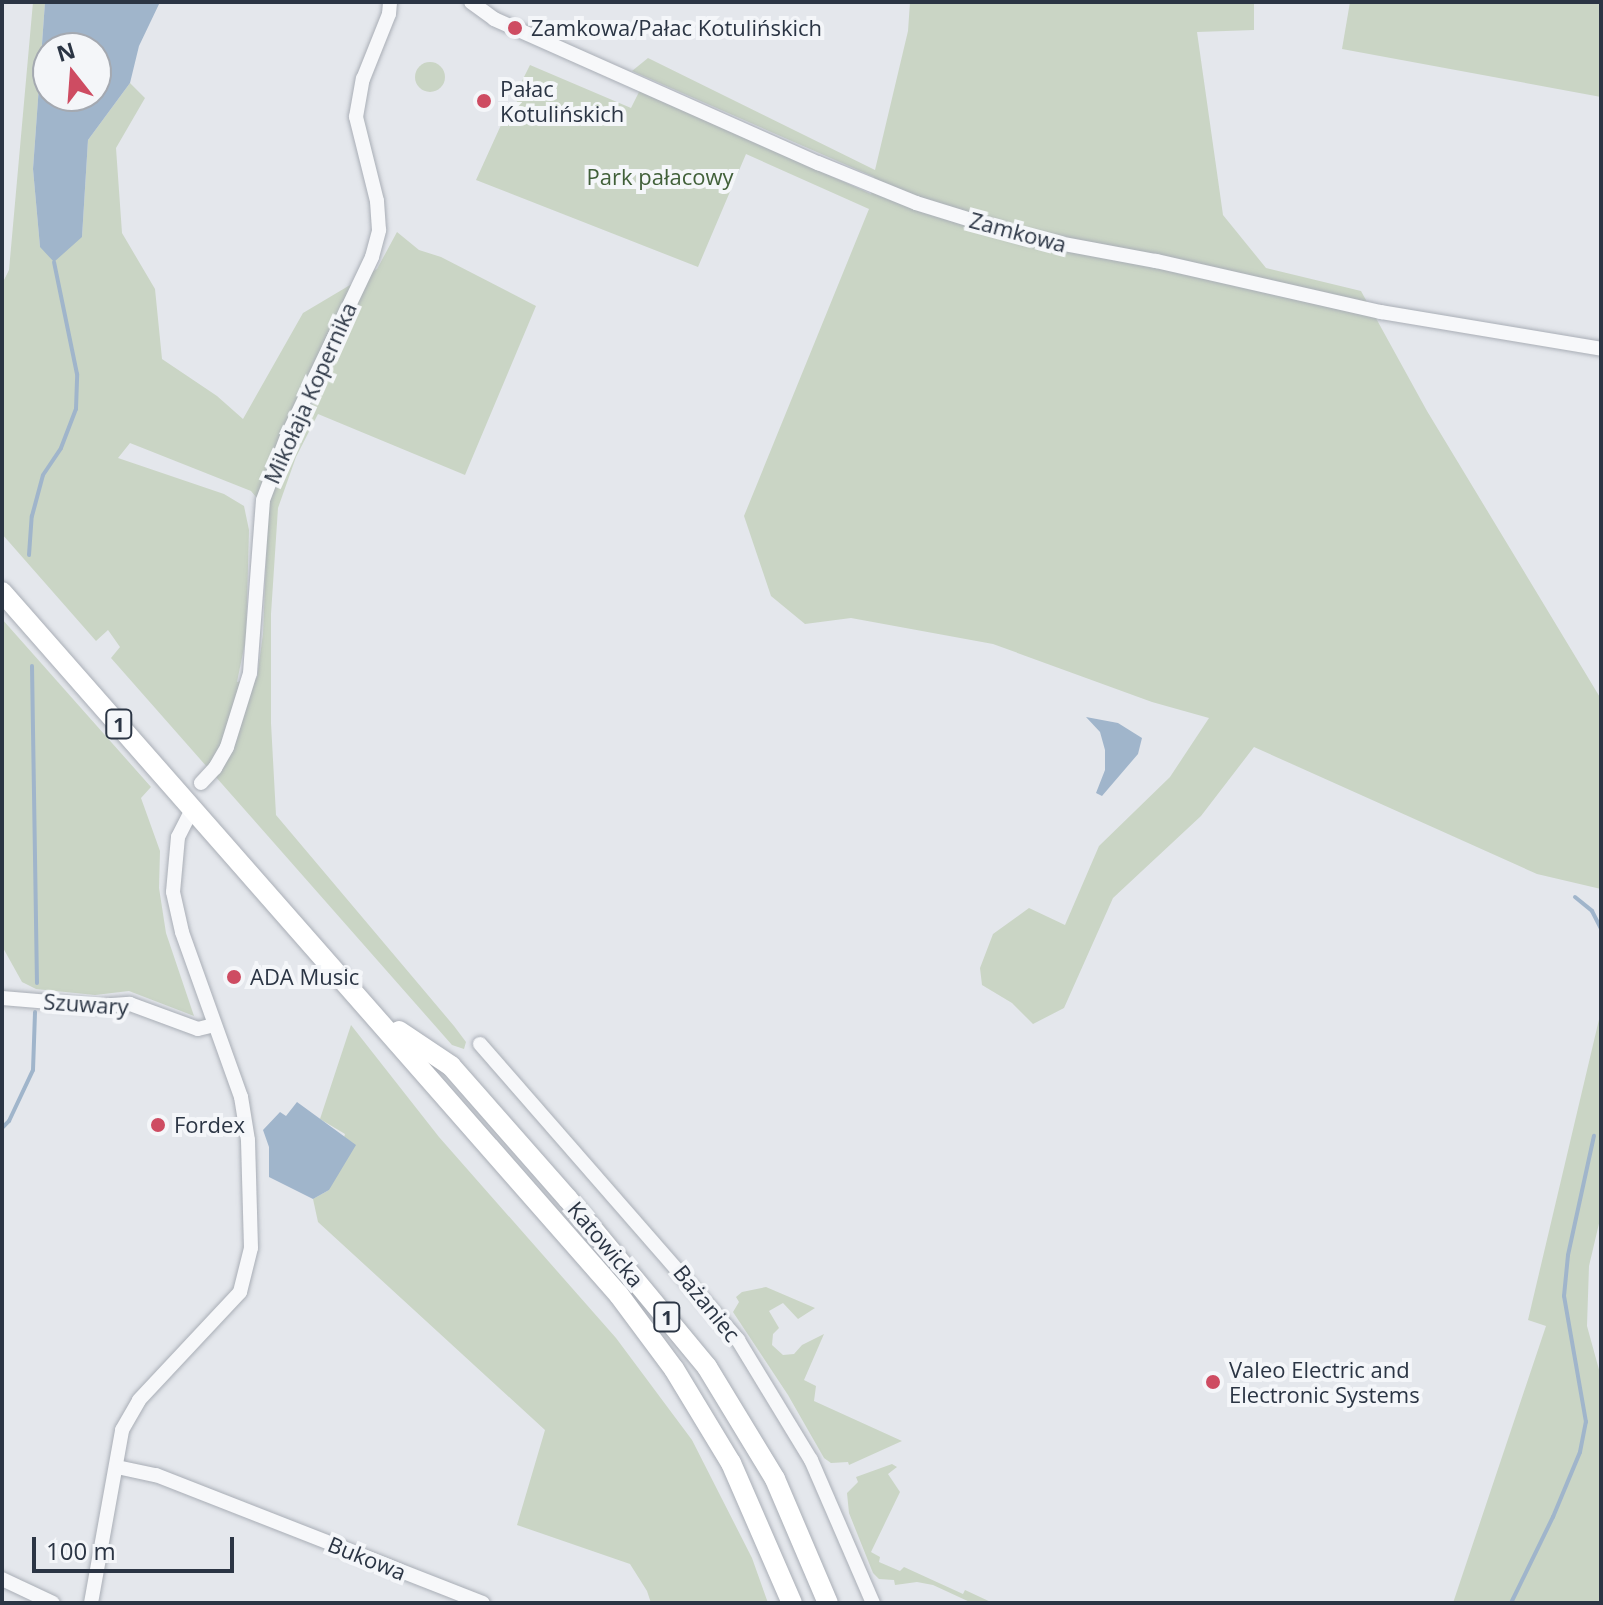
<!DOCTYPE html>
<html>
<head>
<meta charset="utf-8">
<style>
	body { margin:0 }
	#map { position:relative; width:1603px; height:1605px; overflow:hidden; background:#e4e7ec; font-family:"Open Sans",sans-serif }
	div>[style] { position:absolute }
	.green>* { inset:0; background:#cad5c5 }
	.round { border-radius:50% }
	.water>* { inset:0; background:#a0b5cb }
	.stream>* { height:4px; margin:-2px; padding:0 2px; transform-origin:2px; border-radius:2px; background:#a0b5cb }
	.roads { filter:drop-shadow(0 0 2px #a9aeb6) drop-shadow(0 0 2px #a9aeb6) }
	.street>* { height:14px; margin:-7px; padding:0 7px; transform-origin:7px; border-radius:7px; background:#f7f8fa }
	.primary>* { height:20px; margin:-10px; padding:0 10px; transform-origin:10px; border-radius:10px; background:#fff }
	.dots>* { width:22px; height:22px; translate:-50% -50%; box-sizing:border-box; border:4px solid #f4f6f9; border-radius:50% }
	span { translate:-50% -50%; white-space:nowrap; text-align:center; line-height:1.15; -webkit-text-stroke:8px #f4f6f9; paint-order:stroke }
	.shield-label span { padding:2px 6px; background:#f4f6f9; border:2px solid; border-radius:6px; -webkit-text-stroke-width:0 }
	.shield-label { font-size:20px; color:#2b3544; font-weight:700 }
	.poi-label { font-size:22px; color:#2b3544 }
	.left { translate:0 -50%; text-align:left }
	.park-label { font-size:22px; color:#416039 }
	.street-label { font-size:22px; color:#2b3544 }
	.frame { position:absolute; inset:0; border:4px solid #2b3544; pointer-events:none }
	.north { position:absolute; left:32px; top:32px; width:80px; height:80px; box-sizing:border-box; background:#f4f6f9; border:2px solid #a4a9b1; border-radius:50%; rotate:343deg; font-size:22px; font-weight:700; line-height:32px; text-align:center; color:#2b3544 }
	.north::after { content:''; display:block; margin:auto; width:28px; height:36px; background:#ce4c62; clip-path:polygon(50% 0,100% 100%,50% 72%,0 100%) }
	.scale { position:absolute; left:32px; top:1537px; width:202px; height:36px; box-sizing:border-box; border:4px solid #2b3544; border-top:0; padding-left:10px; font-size:24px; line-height:28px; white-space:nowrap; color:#2b3544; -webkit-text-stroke:6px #f4f6f9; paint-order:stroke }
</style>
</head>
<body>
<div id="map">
	<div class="green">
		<div style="clip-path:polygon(evenodd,33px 2px,45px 2px,33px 169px,40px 247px,82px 237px,88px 140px,130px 83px,145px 98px,116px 148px,122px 233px,155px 289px,162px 359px,217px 396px,243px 419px,303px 313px,377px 269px,397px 232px,419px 250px,441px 257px,536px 306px,465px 475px,318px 414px,296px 457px,278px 508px,271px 614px,271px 723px,276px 815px,454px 1026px,466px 1042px,464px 1049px,452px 1045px,111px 658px,120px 647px,108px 630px,96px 641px,2px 534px,2px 284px,9px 270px,33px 2px,130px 443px,251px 491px,268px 511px,263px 634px,257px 678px,237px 682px,246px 638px,249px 530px,244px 506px,224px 494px,118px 458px,130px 443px)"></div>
		<div style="clip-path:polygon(910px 2px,1254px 2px,1254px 30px,1197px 32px,1223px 215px,1266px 268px,1361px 291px,1427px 411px,1601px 699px,1601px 889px,1537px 874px,1254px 747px,1201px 816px,1113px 898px,1064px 1008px,1033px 1024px,1012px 1003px,982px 985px,980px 968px,993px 934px,1029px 908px,1065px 925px,1099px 846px,1170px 777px,1209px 718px,1152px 702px,993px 644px,851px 618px,805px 624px,771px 596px,744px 516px,869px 209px,746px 154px,698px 267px,476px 180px,501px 125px,507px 123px,518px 103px,514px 97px,530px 65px,631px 108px,640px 90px,871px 194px,874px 177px,632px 71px,648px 58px,875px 170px,908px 31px)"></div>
		<div style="clip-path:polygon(1350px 2px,1601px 2px,1601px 97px,1342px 49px)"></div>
		<div class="round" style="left:415px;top:62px;width:30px;height:30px"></div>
		<div style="clip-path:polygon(2px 619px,151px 787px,141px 798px,160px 851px,159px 888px,166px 933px,194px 1016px,129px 991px,95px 995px,36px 989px,22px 982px,2px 946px)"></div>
		<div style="clip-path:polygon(1601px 1011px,1601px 1215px,1589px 1266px,1587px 1326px,1601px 1377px,1601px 1603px,1453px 1603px,1546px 1326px,1528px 1320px)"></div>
		<div style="clip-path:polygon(351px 1025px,439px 1137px,616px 1338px,692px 1440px,752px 1558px,768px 1603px,651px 1603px,647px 1591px,630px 1564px,517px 1525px,545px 1430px,318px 1222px,313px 1199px,329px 1190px,345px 1134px,320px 1119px)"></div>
		<div style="clip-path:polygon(766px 1287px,815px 1308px,798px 1319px,783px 1303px,769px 1311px,779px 1328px,773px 1334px,772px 1345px,783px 1355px,794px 1354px,802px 1345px,824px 1334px,804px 1380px,816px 1386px,814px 1401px,902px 1441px,849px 1465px,848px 1462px,831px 1463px,824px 1458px,788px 1395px,733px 1312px,739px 1302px,736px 1297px,742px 1292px)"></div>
		<div style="clip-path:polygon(892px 1464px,897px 1467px,888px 1474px,900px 1492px,871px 1552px,880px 1557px,879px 1562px,900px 1571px,904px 1567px,963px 1594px,965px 1590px,993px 1603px,972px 1603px,933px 1585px,917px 1582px,895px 1585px,894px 1580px,879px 1579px,873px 1573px,849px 1513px,847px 1493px,858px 1482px,856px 1477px)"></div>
	</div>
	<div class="water">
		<div style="clip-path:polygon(evenodd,45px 2px,160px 2px,139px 46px,130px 83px,88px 140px,82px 237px,54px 262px,40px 247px,33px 169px,45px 2px,48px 48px,96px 48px,96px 96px,48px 96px,48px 48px)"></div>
		<div style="clip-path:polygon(1086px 717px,1118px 723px,1142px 738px,1138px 754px,1102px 796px,1096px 793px,1105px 770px,1105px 750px,1100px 732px)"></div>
		<div style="clip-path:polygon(297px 1102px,356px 1145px,329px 1190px,313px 1199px,269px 1177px,269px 1147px,263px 1130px,280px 1112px,286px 1116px)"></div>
	</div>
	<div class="stream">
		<div style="left:29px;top:555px;width:39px;rotate:-86deg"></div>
		<div style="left:32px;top:516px;width:42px;rotate:-75deg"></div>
		<div style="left:43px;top:475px;width:32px;rotate:-56deg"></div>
		<div style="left:61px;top:448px;width:42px;rotate:-69deg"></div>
		<div style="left:76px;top:409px;width:35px;rotate:-88deg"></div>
		<div style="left:77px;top:374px;width:114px;rotate:-101.6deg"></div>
		<div style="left:32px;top:666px;width:317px;rotate:89.1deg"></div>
		<div style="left:1575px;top:897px;width:22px;rotate:39deg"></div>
		<div style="left:1592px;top:911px;width:20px;rotate:63deg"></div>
		<div style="left:2px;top:1128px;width:10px;rotate:-45deg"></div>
		<div style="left:9px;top:1121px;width:56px;rotate:-64.8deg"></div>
		<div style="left:33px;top:1070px;width:58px;rotate:-88deg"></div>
		<div style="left:1511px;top:1603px;width:96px;rotate:-64deg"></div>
		<div style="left:1553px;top:1517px;width:70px;rotate:-67.4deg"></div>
		<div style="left:1580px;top:1452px;width:31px;rotate:-79deg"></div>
		<div style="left:1586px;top:1422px;width:128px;rotate:-99.9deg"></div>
		<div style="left:1564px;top:1296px;width:41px;rotate:-84.4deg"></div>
		<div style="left:1568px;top:1255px;width:122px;rotate:-77.7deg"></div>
	</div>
	<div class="roads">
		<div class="street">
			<div style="left:471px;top:2px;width:29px;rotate:36deg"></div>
			<div style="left:494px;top:19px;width:355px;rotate:24deg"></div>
			<div style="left:818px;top:163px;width:106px;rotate:22.2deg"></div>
			<div style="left:916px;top:203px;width:115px;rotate:17.2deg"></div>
			<div style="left:1026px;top:237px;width:132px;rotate:10.5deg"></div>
			<div style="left:1156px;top:261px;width:231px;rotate:12.8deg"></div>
			<div style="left:1381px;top:312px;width:223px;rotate:9.5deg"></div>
			<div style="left:201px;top:783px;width:21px;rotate:-47deg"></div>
			<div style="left:215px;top:768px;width:24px;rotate:-60deg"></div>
			<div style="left:227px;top:747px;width:77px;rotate:-72.7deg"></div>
			<div style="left:250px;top:673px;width:173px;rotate:-85.7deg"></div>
			<div style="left:263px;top:500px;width:71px;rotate:-69.3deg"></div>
			<div style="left:288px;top:434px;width:196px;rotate:-64.6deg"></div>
			<div style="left:372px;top:257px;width:28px;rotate:-75deg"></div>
			<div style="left:379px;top:230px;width:29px;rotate:-94deg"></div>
			<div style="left:377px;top:201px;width:87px;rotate:-104deg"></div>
			<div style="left:356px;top:117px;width:39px;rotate:-80deg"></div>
			<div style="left:363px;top:79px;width:70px;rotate:-68.2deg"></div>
			<div style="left:389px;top:14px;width:12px;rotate:-85deg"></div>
			<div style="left:2px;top:998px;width:96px;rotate:4.8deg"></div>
			<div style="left:98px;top:1006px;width:32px;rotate:-4deg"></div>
			<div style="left:130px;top:1004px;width:72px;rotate:20.2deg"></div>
			<div style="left:198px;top:1029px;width:16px;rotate:-14deg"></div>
			<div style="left:480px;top:1044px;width:393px;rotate:48.9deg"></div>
			<div style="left:738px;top:1340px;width:140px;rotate:58.7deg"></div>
			<div style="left:811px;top:1460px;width:156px;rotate:66.6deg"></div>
			<div style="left:117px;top:1467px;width:40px;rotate:12deg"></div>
			<div style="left:156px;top:1475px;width:351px;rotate:21.4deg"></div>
			<div style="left:2px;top:1579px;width:56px;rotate:25.2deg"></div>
			<div style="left:91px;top:1603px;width:176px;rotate:-79.8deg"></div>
			<div style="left:122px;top:1430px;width:34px;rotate:-60deg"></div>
			<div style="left:139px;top:1400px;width:148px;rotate:-46.9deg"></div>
			<div style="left:240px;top:1292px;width:45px;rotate:-76deg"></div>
			<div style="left:251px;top:1248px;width:108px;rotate:-91.6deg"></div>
			<div style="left:248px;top:1140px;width:44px;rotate:-99.2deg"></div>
			<div style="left:241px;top:1097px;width:175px;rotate:-109.7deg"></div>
			<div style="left:182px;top:932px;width:41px;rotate:-102.7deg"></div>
			<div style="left:173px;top:892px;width:55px;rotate:-84.8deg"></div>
			<div style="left:178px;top:837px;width:33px;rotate:-63deg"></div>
		</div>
		<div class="primary">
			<div style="left:2px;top:592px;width:935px;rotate:48.73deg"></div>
			<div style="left:619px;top:1295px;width:92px;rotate:53.4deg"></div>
			<div style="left:674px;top:1369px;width:110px;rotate:58.8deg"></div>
			<div style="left:731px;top:1463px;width:153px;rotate:66.5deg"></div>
			<div style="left:399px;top:1031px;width:63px;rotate:33.9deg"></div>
			<div style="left:451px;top:1066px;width:177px;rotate:48.7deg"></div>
			<div style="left:568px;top:1199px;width:218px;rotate:50.4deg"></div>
			<div style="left:707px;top:1367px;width:131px;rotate:58.7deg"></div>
			<div style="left:775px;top:1479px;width:135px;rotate:66.9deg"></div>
		</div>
	</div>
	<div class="dots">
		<div style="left:515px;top:28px;background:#ce4c62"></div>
		<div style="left:484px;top:101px;background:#ce4c62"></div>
		<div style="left:234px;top:977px;background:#ce4c62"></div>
		<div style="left:158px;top:1125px;background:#ce4c62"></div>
		<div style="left:1213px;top:1382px;background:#ce4c62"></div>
	</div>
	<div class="shield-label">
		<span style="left:119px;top:724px">1</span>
		<span style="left:667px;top:1317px">1</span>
	</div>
	<div class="poi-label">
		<span class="left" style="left:531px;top:28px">Zamkowa/Pałac Kotulińskich</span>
		<span class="left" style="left:500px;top:101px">Pałac<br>Kotulińskich</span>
		<span class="left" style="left:250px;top:977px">ADA Music</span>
		<span class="left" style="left:174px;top:1125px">Fordex</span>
		<span class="left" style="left:1229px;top:1382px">Valeo Electric and<br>Electronic Systems</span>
	</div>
	<div class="park-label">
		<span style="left:660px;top:177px">Park pałacowy</span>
	</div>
	<div class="street-label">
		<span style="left:1018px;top:232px;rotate:15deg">Zamkowa</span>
		<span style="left:310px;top:393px;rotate:-66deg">Mikołaja Kopernika</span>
		<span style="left:86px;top:1004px;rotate:4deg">Szuwary</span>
		<span style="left:606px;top:1244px;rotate:50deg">Katowicka</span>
		<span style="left:707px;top:1303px;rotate:51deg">Bażaniec</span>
		<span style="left:367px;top:1558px;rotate:22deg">Bukowa</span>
	</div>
	<div class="frame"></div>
	<div class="north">N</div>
	<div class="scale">100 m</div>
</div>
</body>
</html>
